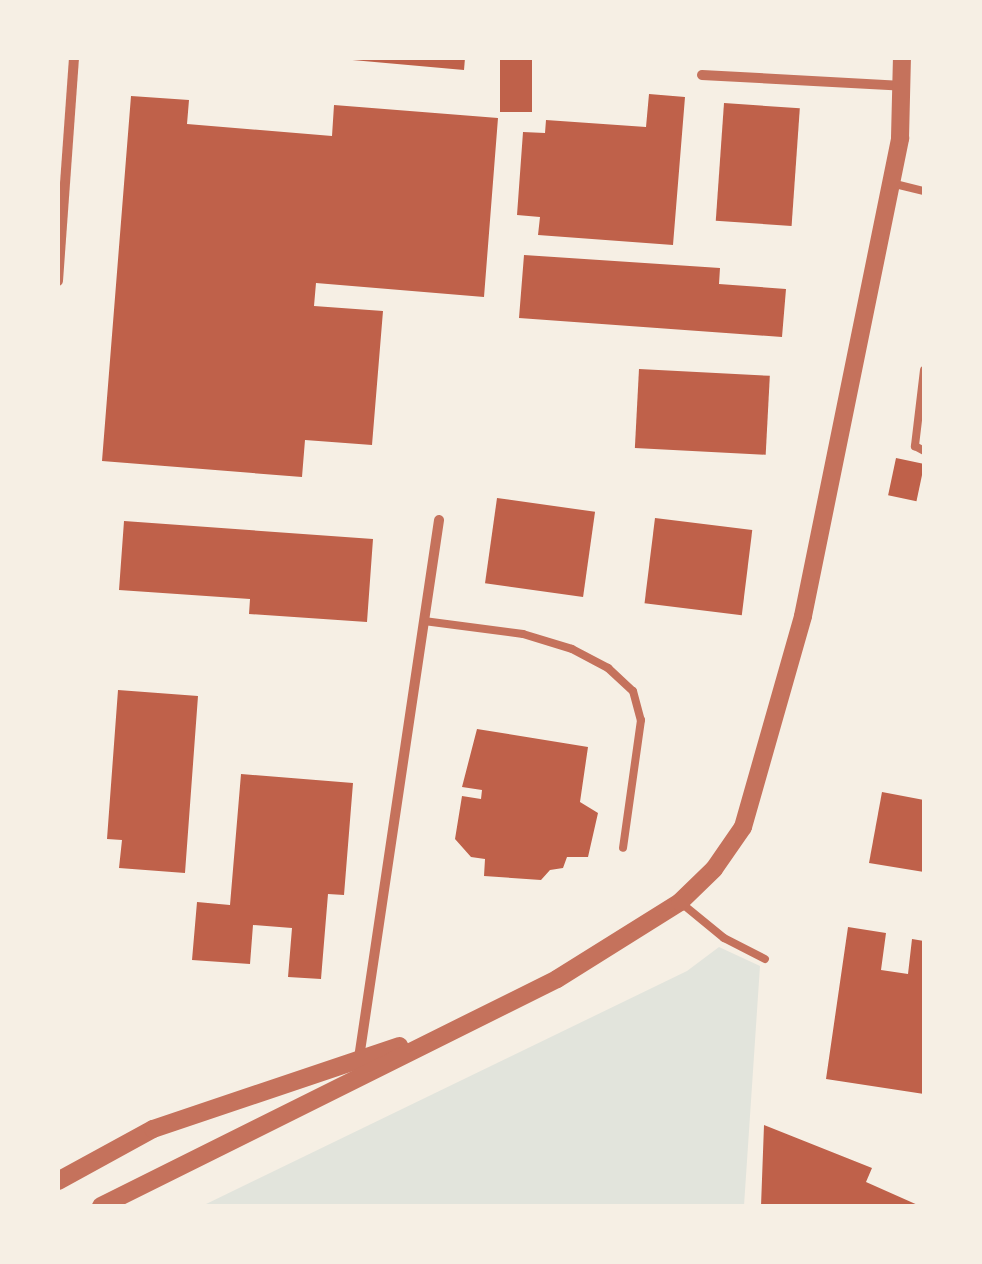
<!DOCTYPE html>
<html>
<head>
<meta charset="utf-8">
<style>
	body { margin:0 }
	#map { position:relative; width:982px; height:1264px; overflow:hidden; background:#f6efe4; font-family:Quicksand,sans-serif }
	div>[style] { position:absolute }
	.green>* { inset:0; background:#e2e4dc }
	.building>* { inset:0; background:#bf614a; transform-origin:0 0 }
	.service>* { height:8px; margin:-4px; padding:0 4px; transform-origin:4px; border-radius:4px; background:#c5725c }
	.minor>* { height:10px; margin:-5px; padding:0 5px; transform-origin:5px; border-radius:5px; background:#c5725c }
	.tertiary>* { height:18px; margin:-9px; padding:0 9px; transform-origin:9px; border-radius:9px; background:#c5725c }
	span { translate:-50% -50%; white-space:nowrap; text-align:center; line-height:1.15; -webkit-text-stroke:9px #f6efe4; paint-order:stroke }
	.frame { position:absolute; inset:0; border:60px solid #f6efe4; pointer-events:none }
</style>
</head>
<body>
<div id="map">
	<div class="green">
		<div style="clip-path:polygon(719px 947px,760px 966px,744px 1206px,202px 1206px,687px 971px)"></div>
	</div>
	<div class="building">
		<div style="clip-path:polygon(330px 58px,465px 58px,464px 70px)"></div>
		<div style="left:500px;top:58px;width:32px;height:54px"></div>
		<div style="clip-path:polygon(649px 94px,685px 97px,673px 245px,538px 235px,540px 217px,517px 215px,523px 132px,545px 133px,546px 120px,646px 127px)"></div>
		<div style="clip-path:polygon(131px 96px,189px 100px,187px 124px,332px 136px,334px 105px,498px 118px,484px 297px,316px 283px,314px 306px,383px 311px,372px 445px,305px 440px,302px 477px,102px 461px)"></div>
		<div style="left:724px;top:103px;width:76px;height:118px;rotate:4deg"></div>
		<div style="clip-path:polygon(524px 255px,720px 268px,719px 284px,786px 289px,782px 337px,519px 318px)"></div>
		<div style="left:639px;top:369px;width:131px;height:79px;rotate:3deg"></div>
		<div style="left:896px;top:458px;width:29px;height:38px;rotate:12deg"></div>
		<div style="left:497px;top:498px;width:99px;height:86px;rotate:8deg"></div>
		<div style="left:655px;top:518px;width:98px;height:86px;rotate:7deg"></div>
		<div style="clip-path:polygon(124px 521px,373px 539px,367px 622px,249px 614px,250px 599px,119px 590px)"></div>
		<div style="clip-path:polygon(118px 690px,198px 696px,185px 873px,119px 868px,122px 840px,107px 839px)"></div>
		<div style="clip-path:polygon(477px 729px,588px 747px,580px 802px,598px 813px,588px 857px,567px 857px,563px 868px,550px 870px,541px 880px,484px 876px,485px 859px,471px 857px,455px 839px,462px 796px,481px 799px,482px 790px,462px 787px)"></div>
		<div style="clip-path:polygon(241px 774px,353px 783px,344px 895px,328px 894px,321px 979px,288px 977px,292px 928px,253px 925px,250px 964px,192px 960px,197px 902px,230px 905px)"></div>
		<div style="clip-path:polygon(882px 792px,924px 800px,924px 872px,869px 863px)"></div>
		<div style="clip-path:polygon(848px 927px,886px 933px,881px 970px,908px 974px,912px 939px,924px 941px,924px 1094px,826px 1079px)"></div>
		<div style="clip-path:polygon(764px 1125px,872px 1168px,866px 1182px,920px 1206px,761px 1206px)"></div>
	</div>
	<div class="service">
		<div style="left:891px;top:183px;width:34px;rotate:14deg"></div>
		<div style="left:924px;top:370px;width:77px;rotate:96.8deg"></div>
		<div style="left:915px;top:446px;width:10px;rotate:29deg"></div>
		<div style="left:424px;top:621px;width:100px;rotate:7.5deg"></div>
		<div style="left:523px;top:634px;width:51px;rotate:17deg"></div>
		<div style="left:572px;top:649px;width:41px;rotate:27.8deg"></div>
		<div style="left:608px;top:668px;width:34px;rotate:43deg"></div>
		<div style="left:633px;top:691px;width:30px;rotate:75deg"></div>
		<div style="left:641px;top:720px;width:129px;rotate:98deg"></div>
		<div style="left:680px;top:902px;width:57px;rotate:39.3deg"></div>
		<div style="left:724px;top:938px;width:46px;rotate:27.1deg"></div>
	</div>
	<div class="minor">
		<div style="left:702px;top:75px;width:201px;rotate:3.1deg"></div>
		<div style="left:58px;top:281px;width:224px;rotate:-85.9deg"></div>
		<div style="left:359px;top:1058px;width:544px;rotate:-81.54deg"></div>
	</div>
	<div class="tertiary">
		<div style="left:58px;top:1181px;width:108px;rotate:-28.7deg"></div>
		<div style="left:153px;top:1129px;width:260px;rotate:-18.6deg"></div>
		<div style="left:101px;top:1206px;width:509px;rotate:-26.46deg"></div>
		<div style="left:557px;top:979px;width:145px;rotate:-32deg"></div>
		<div style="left:680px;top:902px;width:47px;rotate:-44.1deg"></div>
		<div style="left:714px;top:869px;width:51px;rotate:-55.4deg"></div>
		<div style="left:743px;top:827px;width:219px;rotate:-74.1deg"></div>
		<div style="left:803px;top:616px;width:488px;rotate:-78.5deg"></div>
		<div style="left:900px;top:138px;width:80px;rotate:-88.6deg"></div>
	</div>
	<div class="frame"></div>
</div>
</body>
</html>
